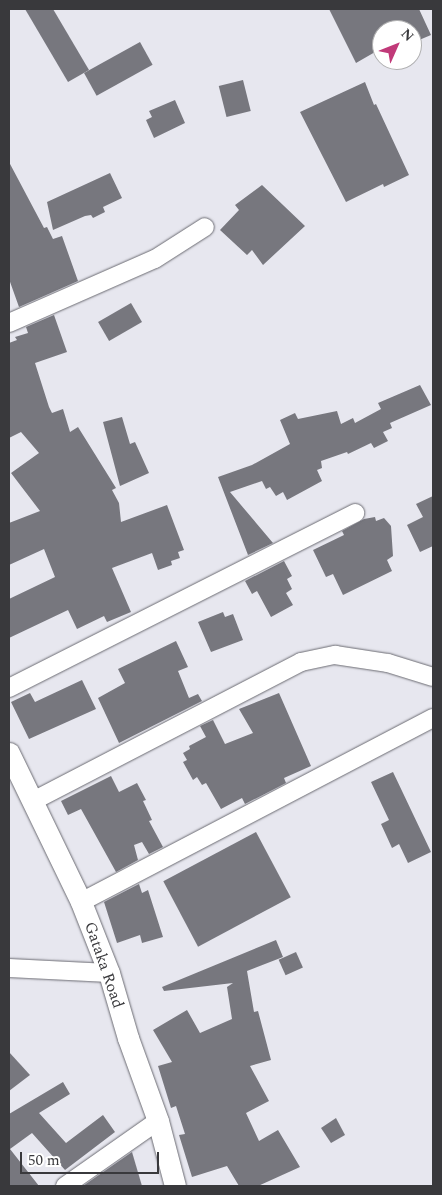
<!DOCTYPE html>
<html>
<head>
<meta charset="utf-8">
<style>
	body { margin:0 }
	#map { position:relative; width:442px; height:1195px; overflow:hidden; background:#e7e7ef; font-family:Spectral,serif }
	div>[style] { position:absolute }
	.building>* { inset:0; background:#77777e; transform-origin:0 0 }
	.roads { filter:drop-shadow(0 0 1px #6b6b72) drop-shadow(0 0 1px #6b6b72) }
	.minor>* { height:18px; margin:-9px; padding:0 9px; transform-origin:9px; border-radius:9px; background:#fff }
	.tertiary>* { height:21px; margin:-10.5px; padding:0 10.5px; transform-origin:10.5px; border-radius:10.5px; background:#fff }
	span { translate:-50% -50%; white-space:nowrap; text-align:center; line-height:1.15; -webkit-text-stroke:5px #fff; paint-order:stroke }
	.street-label { font-size:16px; color:#39393c }
	.frame { position:absolute; inset:0; border:10px solid #39393c; pointer-events:none }
	.north { position:absolute; left:372px; top:20px; width:50px; height:50px; box-sizing:border-box; background:#fff; border:1px solid #b0b0b1; border-radius:50%; rotate:46deg; font-size:14px; font-weight:700; line-height:20px; text-align:center; color:#39393c }
	.north::after { content:''; display:block; margin:auto; width:18px; height:22px; background:#c13a79; clip-path:polygon(50% 0,100% 100%,50% 72%,0 100%) }
	.scale { position:absolute; left:20px; top:1152px; width:139px; height:22px; box-sizing:border-box; border:2px solid #39393c; border-top:0; padding-left:6px; font-size:15px; line-height:18px; white-space:nowrap; color:#39393c; -webkit-text-stroke:4px #fff; paint-order:stroke }
</style>
</head>
<body>
<div id="map">
	<div class="building">
		<div style="clip-path:polygon(25px 9px,53px 9px,89px 70px,68px 82px)"></div>
		<div style="clip-path:polygon(329px 9px,419px 9px,431px 35px,412px 43px,412px 30px,382px 30px,382px 48px,356px 63px)"></div>
		<div style="left:140px;top:42px;width:26px;height:64px;rotate:61deg"></div>
		<div style="left:243px;top:80px;width:32px;height:25px;rotate:76deg"></div>
		<div style="clip-path:polygon(365px 82px,374px 105px,376px 104px,409px 175px,384px 187px,383px 184px,346px 202px,300px 112px)"></div>
		<div style="clip-path:polygon(175px 100px,185px 123px,154px 138px,146px 120px,152px 117px,149px 111px)"></div>
		<div style="clip-path:polygon(9px 162px,44px 228px,47px 227px,53px 239px,62px 236px,78px 281px,19px 307px,9px 279px)"></div>
		<div style="clip-path:polygon(110px 173px,122px 198px,103px 207px,105px 212px,93px 218px,91px 215px,85px 216px,53px 230px,47px 202px)"></div>
		<div style="clip-path:polygon(262px 185px,305px 226px,263px 265px,252px 250px,247px 255px,220px 230px,239px 210px,235px 205px)"></div>
		<div style="left:131px;top:303px;width:22px;height:38px;rotate:60deg"></div>
		<div style="clip-path:polygon(54px 315px,67px 352px,35px 363px,49px 407px,52px 413px,63px 409px,70px 432px,78px 427px,116px 488px,112px 490px,119px 503px,121px 522px,167px 505px,184px 550px,178px 552px,180px 558px,171px 561px,172px 565px,158px 570px,152px 553px,112px 568px,131px 612px,107px 622px,104px 616px,77px 629px,68px 610px,9px 638px,9px 599px,55px 577px,44px 549px,9px 565px,9px 523px,40px 511px,11px 473px,39px 453px,21px 432px,9px 438px,9px 343px,17px 340px,15px 337px,28px 333px,26px 327px)"></div>
		<div style="clip-path:polygon(420px 385px,431px 405px,390px 423px,392px 428px,383px 432px,388px 441px,374px 448px,371px 443px,348px 454px,347px 452px,321px 461px,322px 468px,317px 470px,322px 481px,287px 500px,283px 492px,276px 496px,270px 487px,266px 489px,262px 481px,230px 492px,273px 543px,248px 555px,218px 477px,252px 465px,290px 444px,280px 420px,295px 413px,298px 419px,337px 411px,341px 424px,353px 418px,355px 423px,381px 409px,378px 403px)"></div>
		<div style="clip-path:polygon(122px 417px,130px 444px,135px 442px,149px 473px,120px 486px,103px 422px)"></div>
		<div style="clip-path:polygon(433px 496px,433px 546px,420px 552px,407px 525px,423px 517px,416px 504px)"></div>
		<div style="clip-path:polygon(375px 517px,376px 521px,384px 518px,391px 526px,393px 556px,387px 560px,392px 571px,343px 595px,333px 574px,326px 577px,313px 550px,344px 535px,342px 531px,364px 519px)"></div>
		<div style="clip-path:polygon(284px 561px,292px 576px,287px 579px,292px 589px,286px 593px,293px 605px,271px 617px,257px 591px,252px 594px,245px 581px)"></div>
		<div style="clip-path:polygon(223px 612px,225px 617px,233px 614px,243px 640px,211px 652px,198px 622px)"></div>
		<div style="clip-path:polygon(176px 641px,188px 667px,178px 671px,189px 698px,198px 694px,202px 701px,119px 743px,98px 698px,125px 683px,118px 669px)"></div>
		<div style="clip-path:polygon(82px 680px,96px 709px,29px 739px,11px 702px,30px 693px,35px 702px)"></div>
		<div style="clip-path:polygon(279px 693px,311px 766px,284px 778px,286px 783px,245px 804px,242px 798px,221px 809px,206px 783px,202px 785px,197px 777px,193px 780px,183px 762px,187px 760px,183px 753px,190px 749px,189px 746px,206px 737px,200px 726px,213px 720px,225px 744px,253px 733px,239px 709px)"></div>
		<div style="clip-path:polygon(393px 772px,431px 852px,408px 863px,399px 844px,392px 848px,381px 824px,389px 820px,371px 782px)"></div>
		<div style="clip-path:polygon(111px 776px,119px 792px,137px 783px,146px 800px,143px 801px,152px 820px,149px 821px,163px 847px,149px 854px,142px 842px,134px 845px,138px 860px,116px 872px,81px 809px,68px 815px,61px 801px)"></div>
		<div style="left:256px;top:832px;width:74px;height:105px;rotate:62deg"></div>
		<div style="clip-path:polygon(139px 884px,142px 893px,148px 890px,163px 937px,142px 943px,140px 935px,117px 943px,104px 902px)"></div>
		<div style="clip-path:polygon(276px 940px,283px 957px,247px 971px,254px 1012px,258px 1011px,271px 1060px,250px 1066px,269px 1101px,246px 1113px,259px 1141px,278px 1130px,300px 1167px,258px 1186px,239px 1186px,227px 1166px,192px 1177px,179px 1135px,185px 1134px,176px 1106px,171px 1108px,158px 1066px,172px 1062px,153px 1030px,187px 1010px,200px 1033px,232px 1019px,227px 987px,233px 983px,164px 991px,162px 987px)"></div>
		<div style="left:296px;top:952px;width:17px;height:19px;rotate:66deg"></div>
		<div style="clip-path:polygon(9px 1052px,30px 1075px,9px 1091px)"></div>
		<div style="clip-path:polygon(63px 1082px,70px 1094px,39px 1113px,66px 1143px,103px 1115px,115px 1132px,65px 1170px,32px 1133px,10px 1149px,39px 1186px,9px 1186px,9px 1114px)"></div>
		<div style="clip-path:polygon(336px 1118px,345px 1135px,331px 1143px,321px 1128px)"></div>
		<div style="clip-path:polygon(132px 1152px,142px 1186px,83px 1186px)"></div>
	</div>
	<div class="roads">
		<div class="minor">
			<div style="left:9px;top:323px;width:159px;rotate:-23.7deg"></div>
			<div style="left:155px;top:259px;width:59px;rotate:-32.6deg"></div>
			<div style="left:9px;top:688px;width:388px;rotate:-26.8deg"></div>
			<div style="left:33px;top:801px;width:302px;rotate:-27.4deg"></div>
			<div style="left:301px;top:662px;width:35px;rotate:-12deg"></div>
			<div style="left:335px;top:655px;width:54px;rotate:8.6deg"></div>
			<div style="left:388px;top:663px;width:47px;rotate:17.3deg"></div>
			<div style="left:81px;top:902px;width:397px;rotate:-27.6deg"></div>
			<div style="left:9px;top:968px;width:100px;rotate:2.9deg"></div>
			<div style="left:65px;top:1186px;width:113px;rotate:-35deg"></div>
		</div>
		<div class="tertiary">
			<div style="left:9px;top:753px;width:165px;rotate:64.2deg"></div>
			<div style="left:81px;top:902px;width:76px;rotate:68.5deg"></div>
			<div style="left:109px;top:973px;width:68px;rotate:73.7deg"></div>
			<div style="left:128px;top:1038px;width:88px;rotate:70.1deg"></div>
			<div style="left:158px;top:1121px;width:67px;rotate:75.3deg"></div>
		</div>
	</div>
	<div class="street-label">
		<span style="left:104px;top:965px;rotate:71deg">Gataka Road</span>
	</div>
	<div class="frame"></div>
	<div class="north">N</div>
	<div class="scale">50 m</div>
</div>
</body>
</html>
